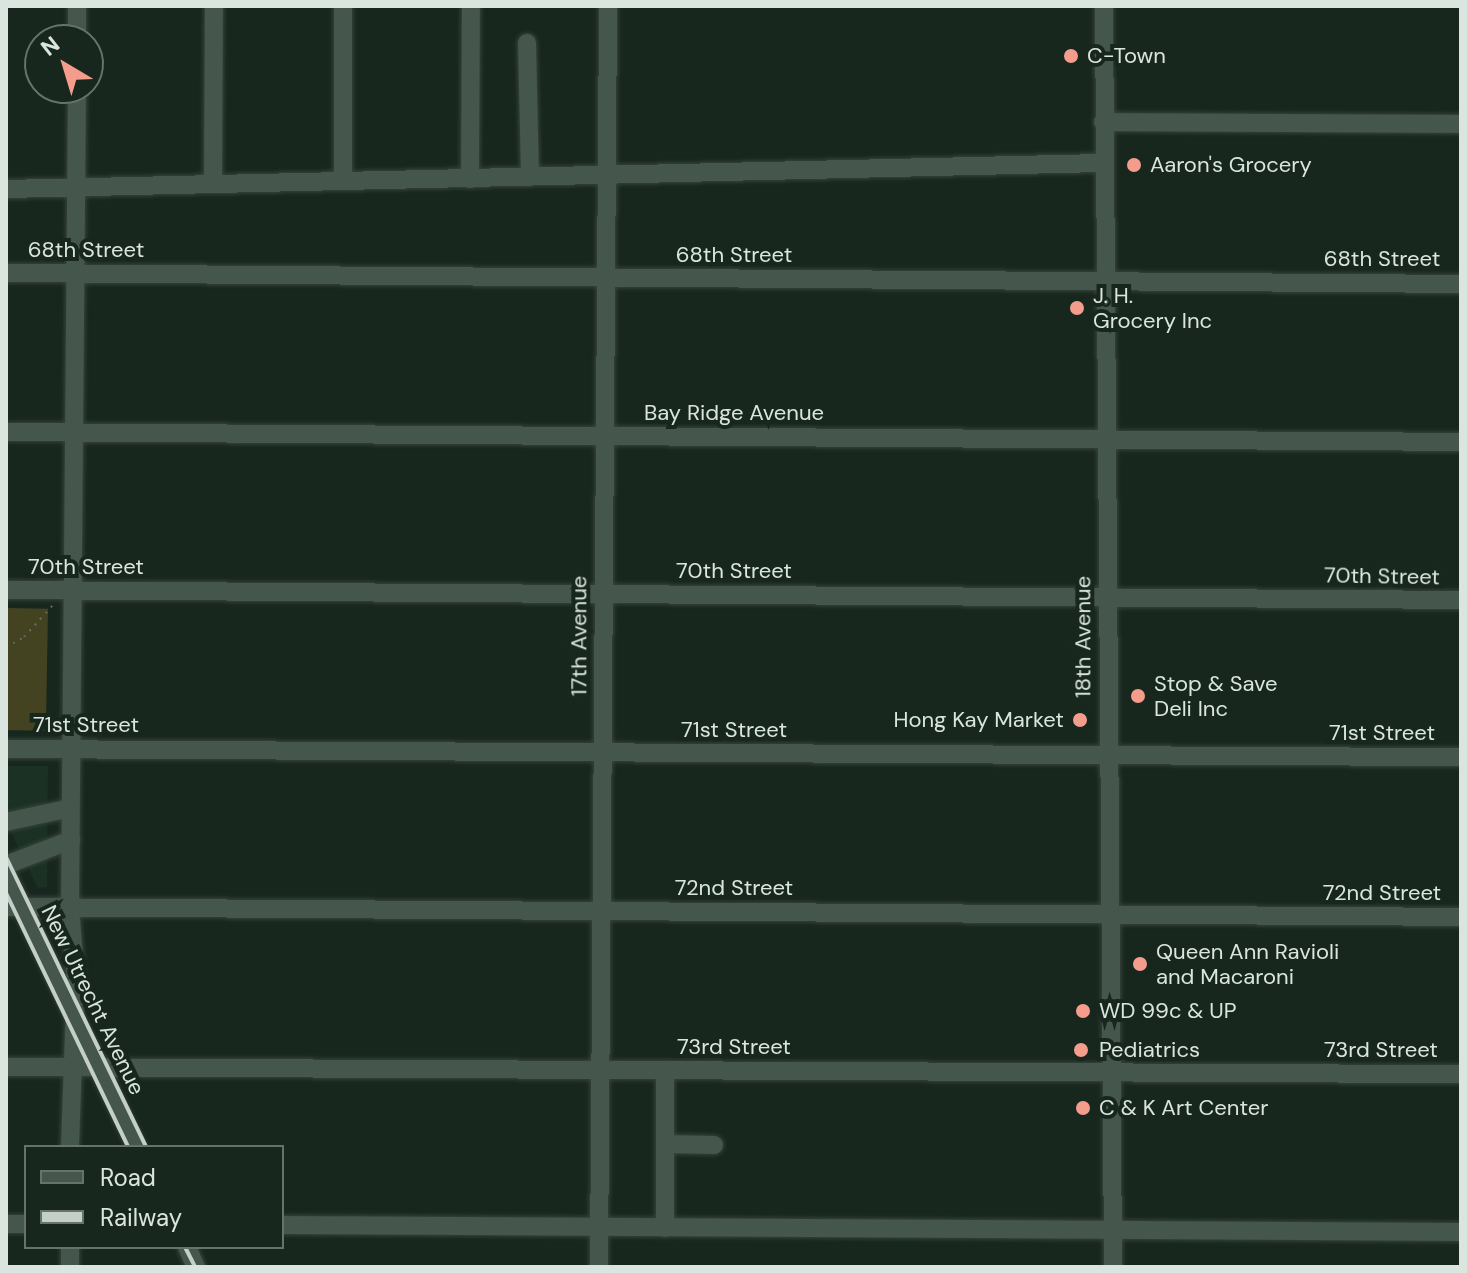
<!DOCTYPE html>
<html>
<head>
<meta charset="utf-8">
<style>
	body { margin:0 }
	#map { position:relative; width:1467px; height:1273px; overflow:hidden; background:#17271e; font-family:"DM Sans",sans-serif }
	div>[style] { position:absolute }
	.built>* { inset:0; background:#1a3124 }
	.green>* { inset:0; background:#444321; transform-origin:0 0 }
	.path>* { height:2px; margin-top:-1px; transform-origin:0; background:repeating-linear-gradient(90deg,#5f6c65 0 2px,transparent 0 8px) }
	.roads { filter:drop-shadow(0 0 2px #37423c) drop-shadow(0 0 2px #37423c) }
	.minor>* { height:18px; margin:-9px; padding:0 9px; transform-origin:9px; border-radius:9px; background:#45564c }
	.rail>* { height:4px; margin:-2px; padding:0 2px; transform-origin:2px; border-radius:2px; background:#c5cfc9 }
	.dots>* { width:22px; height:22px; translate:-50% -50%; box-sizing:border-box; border:4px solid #17271e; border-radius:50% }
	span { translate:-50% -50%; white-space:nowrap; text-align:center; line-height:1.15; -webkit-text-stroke:8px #17271e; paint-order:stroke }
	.poi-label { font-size:22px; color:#dbe5df }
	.left { translate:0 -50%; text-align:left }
	.right { translate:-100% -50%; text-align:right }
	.street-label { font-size:22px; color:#dbe5df }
	.frame { position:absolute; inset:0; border:8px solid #dbe5df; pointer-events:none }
	.legend { position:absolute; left:24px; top:1145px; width:260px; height:104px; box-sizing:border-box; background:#17271e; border:2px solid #65736b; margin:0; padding:10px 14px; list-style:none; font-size:24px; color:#dbe5df }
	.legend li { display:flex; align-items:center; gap:16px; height:40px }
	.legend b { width:40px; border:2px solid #65736b }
	.north { position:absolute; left:24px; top:24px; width:80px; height:80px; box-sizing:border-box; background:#17271e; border:2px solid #65736b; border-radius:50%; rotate:322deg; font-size:22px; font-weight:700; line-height:32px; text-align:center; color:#dbe5df }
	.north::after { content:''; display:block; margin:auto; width:28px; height:36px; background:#f59d8d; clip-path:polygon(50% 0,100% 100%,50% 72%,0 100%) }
</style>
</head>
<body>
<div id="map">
	<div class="built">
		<div style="clip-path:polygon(6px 766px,48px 766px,47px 887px,38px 888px,6px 822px)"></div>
	</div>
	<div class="green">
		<div style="left:6px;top:608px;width:42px;height:122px;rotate:1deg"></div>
	</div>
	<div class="path">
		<div style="left:6px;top:647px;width:21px;rotate:-29deg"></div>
		<div style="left:24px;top:637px;width:42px;rotate:-47.9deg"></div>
	</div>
	<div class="roads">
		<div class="minor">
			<div style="left:1104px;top:6px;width:1261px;rotate:89.59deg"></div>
			<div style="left:77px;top:40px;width:34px;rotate:-90deg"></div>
			<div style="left:527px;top:43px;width:134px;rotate:88.7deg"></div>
			<div style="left:1103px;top:122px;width:358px;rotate:0.3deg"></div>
			<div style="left:470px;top:179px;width:173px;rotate:-89.7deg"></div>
			<div style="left:343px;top:181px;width:175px;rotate:-90deg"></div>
			<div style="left:213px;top:184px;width:178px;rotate:-89.7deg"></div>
			<div style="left:6px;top:189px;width:1097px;rotate:-1.36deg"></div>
			<div style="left:6px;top:273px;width:1455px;rotate:0.43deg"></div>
			<div style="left:6px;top:432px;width:1455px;rotate:0.39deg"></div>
			<div style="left:6px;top:590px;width:1455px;rotate:0.39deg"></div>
			<div style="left:6px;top:749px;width:1455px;rotate:0.32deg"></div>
			<div style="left:6px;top:822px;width:66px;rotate:-12.2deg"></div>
			<div style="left:6px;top:865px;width:70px;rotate:-21deg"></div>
			<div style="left:6px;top:874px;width:303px;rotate:64.4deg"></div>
			<div style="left:6px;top:907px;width:1455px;rotate:0.39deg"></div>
			<div style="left:6px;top:1067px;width:1455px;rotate:0.28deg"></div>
			<div style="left:665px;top:1070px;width:158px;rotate:90deg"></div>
			<div style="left:666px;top:1144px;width:48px;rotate:1.2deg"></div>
			<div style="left:70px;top:1147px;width:168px;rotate:-88deg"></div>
			<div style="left:76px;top:979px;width:72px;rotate:-94.8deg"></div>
			<div style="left:70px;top:907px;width:819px;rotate:-89.51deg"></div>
			<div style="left:6px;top:1224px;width:20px"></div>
			<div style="left:282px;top:1225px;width:1179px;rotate:0.34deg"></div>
			<div style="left:187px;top:1247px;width:22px;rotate:66deg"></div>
			<div style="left:70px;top:1267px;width:20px;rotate:-90deg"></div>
			<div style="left:599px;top:1267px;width:1261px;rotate:-89.59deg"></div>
		</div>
	</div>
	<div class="rail">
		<div style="left:6px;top:857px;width:322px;rotate:64.2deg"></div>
		<div style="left:6px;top:893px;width:282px;rotate:64.3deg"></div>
		<div style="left:185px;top:1247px;width:22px;rotate:63deg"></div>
	</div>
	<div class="dots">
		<div style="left:1071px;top:56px;background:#f59d8d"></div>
		<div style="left:1134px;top:165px;background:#f59d8d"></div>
		<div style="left:1077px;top:308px;background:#f59d8d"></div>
		<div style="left:1138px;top:696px;background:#f59d8d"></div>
		<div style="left:1080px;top:720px;background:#f59d8d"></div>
		<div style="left:1140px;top:964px;background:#f59d8d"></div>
		<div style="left:1083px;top:1011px;background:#f59d8d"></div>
		<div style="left:1081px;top:1050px;background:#f59d8d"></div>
		<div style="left:1083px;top:1108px;background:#f59d8d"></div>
	</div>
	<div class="poi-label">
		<span class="left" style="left:1087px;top:56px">C-Town</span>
		<span class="left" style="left:1150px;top:165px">Aaron's Grocery</span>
		<span class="left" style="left:1093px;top:308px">J. H.<br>Grocery Inc</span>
		<span class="left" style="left:1154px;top:696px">Stop &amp; Save<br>Deli Inc</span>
		<span class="right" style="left:1064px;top:720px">Hong Kay Market</span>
		<span class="left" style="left:1156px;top:964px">Queen Ann Ravioli<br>and Macaroni</span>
		<span class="left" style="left:1099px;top:1011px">WD 99c &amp; UP</span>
		<span class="left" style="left:1099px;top:1050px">Pediatrics</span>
		<span class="left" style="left:1099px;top:1108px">C &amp; K Art Center</span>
	</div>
	<div class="street-label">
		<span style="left:86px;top:250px">68th Street</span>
		<span style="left:734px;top:255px">68th Street</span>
		<span style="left:1382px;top:259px">68th Street</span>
		<span style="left:734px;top:413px">Bay Ridge Avenue</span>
		<span style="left:86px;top:567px">70th Street</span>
		<span style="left:734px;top:571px">70th Street</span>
		<span style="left:1382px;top:576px;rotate:1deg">70th Street</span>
		<span style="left:579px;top:636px;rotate:-90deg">17th Avenue</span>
		<span style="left:1083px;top:637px;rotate:-90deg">18th Avenue</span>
		<span style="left:86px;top:725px">71st Street</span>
		<span style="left:734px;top:730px">71st Street</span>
		<span style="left:1382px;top:733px">71st Street</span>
		<span style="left:734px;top:888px">72nd Street</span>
		<span style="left:1382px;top:893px">72nd Street</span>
		<span style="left:93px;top:1000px;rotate:64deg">New Utrecht Avenue</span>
		<span style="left:734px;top:1047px">73rd Street</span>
		<span style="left:1381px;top:1050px">73rd Street</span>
	</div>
	<div class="frame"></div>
	<ul class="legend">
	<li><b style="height:10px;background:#45564c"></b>Road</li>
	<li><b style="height:10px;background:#c5cfc9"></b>Railway</li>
	</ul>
	<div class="north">N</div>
</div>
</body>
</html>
